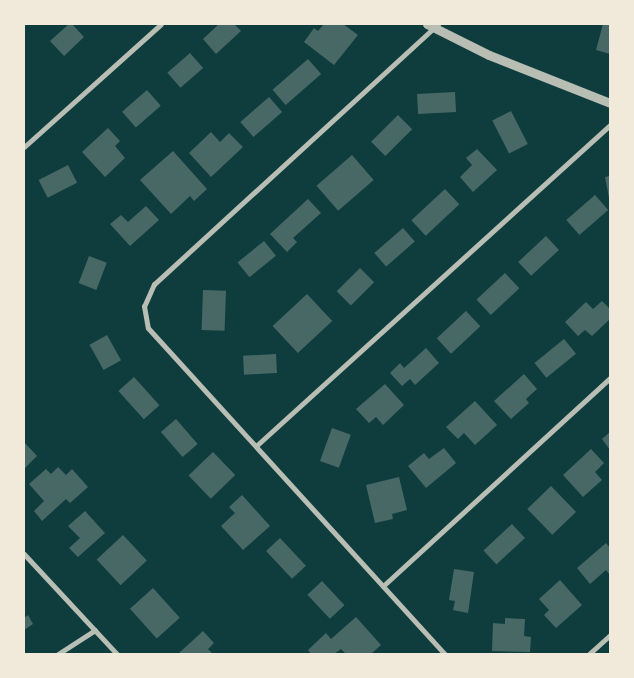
<!DOCTYPE html>
<html>
<head>
<meta charset="utf-8">
<style>
	body { margin:0 }
	#map { position:relative; width:634px; height:678px; overflow:hidden; background:#0f3d3e; font-family:"Noto Serif",serif }
	div>[style] { position:absolute }
	.building>* { inset:0; background:#486865; transform-origin:0 0 }
	.minor>* { height:5px; margin:-2.5px; padding:0 2.5px; transform-origin:2.5px; border-radius:2.5px; background:#b8beb3 }
	.tertiary>* { height:9px; margin:-4.5px; padding:0 4.5px; transform-origin:4.5px; border-radius:4.5px; background:#b8beb3 }
	span { translate:-50% -50%; white-space:nowrap; text-align:center; line-height:1.15; -webkit-text-stroke:4px #f1e9da; paint-order:stroke }
	.frame { position:absolute; inset:0; border:25px solid #f1e9da; pointer-events:none }
</style>
</head>
<body>
<div id="map">
	<div class="building">
		<div style="clip-path:polygon(69px 24px,72px 24px,84px 37px,64px 56px,50px 41px)"></div>
		<div style="clip-path:polygon(219px 24px,234px 24px,241px 31px,216px 54px,203px 39px)"></div>
		<div style="clip-path:polygon(324px 24px,343px 24px,358px 35px,334px 65px,304px 42px,314px 28px,318px 31px)"></div>
		<div style="clip-path:polygon(603px 24px,610px 24px,610px 54px,596px 50px)"></div>
		<div style="left:190px;top:53px;width:20px;height:30px;rotate:49deg"></div>
		<div style="left:308px;top:59px;width:20px;height:47px;rotate:49deg"></div>
		<div style="left:147px;top:90px;width:21px;height:33px;rotate:49deg"></div>
		<div style="left:455px;top:92px;width:20px;height:38px;rotate:87deg"></div>
		<div style="left:269px;top:97px;width:20px;height:38px;rotate:49deg"></div>
		<div style="left:511px;top:111px;width:37px;height:21px;rotate:63deg"></div>
		<div style="left:398px;top:115px;width:20px;height:38px;rotate:45deg"></div>
		<div style="clip-path:polygon(108px 128px,120px 141px,115px 146px,125px 158px,105px 177px,82px 152px)"></div>
		<div style="clip-path:polygon(211px 132px,220px 142px,229px 133px,243px 147px,211px 177px,189px 153px)"></div>
		<div style="clip-path:polygon(477px 149px,497px 170px,473px 192px,460px 177px,472px 165px,466px 158px)"></div>
		<div style="clip-path:polygon(173px 151px,207px 189px,194px 201px,190px 196px,171px 214px,140px 180px)"></div>
		<div style="left:352px;top:155px;width:33px;height:47px;rotate:49deg"></div>
		<div style="left:68px;top:165px;width:20px;height:33px;rotate:63deg"></div>
		<div style="clip-path:polygon(610px 176px,610px 198px,609px 198px,605px 177px)"></div>
		<div style="left:445px;top:189px;width:21px;height:46px;rotate:47deg"></div>
		<div style="left:595px;top:195px;width:20px;height:38px;rotate:49deg"></div>
		<div style="clip-path:polygon(308px 199px,321px 213px,293px 238px,297px 242px,287px 252px,270px 234px)"></div>
		<div style="clip-path:polygon(146px 206px,159px 220px,130px 246px,110px 224px,121px 215px,128px 222px)"></div>
		<div style="left:403px;top:228px;width:18px;height:38px;rotate:49deg"></div>
		<div style="left:546px;top:236px;width:19px;height:38px;rotate:47deg"></div>
		<div style="left:264px;top:241px;width:19px;height:34px;rotate:51deg"></div>
		<div style="left:89px;top:256px;width:19px;height:29px;rotate:21deg"></div>
		<div style="left:360px;top:268px;width:20px;height:33px;rotate:45deg"></div>
		<div style="left:505px;top:273px;width:21px;height:39px;rotate:47deg"></div>
		<div style="left:203px;top:290px;width:23px;height:40px;rotate:2deg"></div>
		<div style="left:307px;top:294px;width:37px;height:47px;rotate:47deg"></div>
		<div style="clip-path:polygon(602px 301px,610px 309px,610px 319px,592px 336px,585px 330px,578px 336px,565px 322px,586px 302px,593px 309px)"></div>
		<div style="left:466px;top:311px;width:21px;height:40px;rotate:47deg"></div>
		<div style="left:107px;top:335px;width:29px;height:20px;rotate:61deg"></div>
		<div style="left:564px;top:339px;width:19px;height:38px;rotate:51deg"></div>
		<div style="clip-path:polygon(426px 348px,439px 363px,415px 385px,410px 379px,402px 386px,390px 373px,400px 363px,404px 368px)"></div>
		<div style="left:276px;top:354px;width:19px;height:33px;rotate:87deg"></div>
		<div style="clip-path:polygon(524px 374px,537px 389px,526px 399px,529px 403px,511px 419px,494px 401px)"></div>
		<div style="left:134px;top:377px;width:38px;height:21px;rotate:48deg"></div>
		<div style="clip-path:polygon(385px 384px,404px 405px,383px 425px,376px 417px,369px 423px,356px 409px)"></div>
		<div style="clip-path:polygon(475px 401px,497px 425px,475px 445px,464px 433px,458px 439px,446px 427px)"></div>
		<div style="left:176px;top:419px;width:33px;height:20px;rotate:49deg"></div>
		<div style="left:332px;top:428px;width:20px;height:35px;rotate:20deg"></div>
		<div style="clip-path:polygon(610px 432px,610px 450px,602px 439px)"></div>
		<div style="clip-path:polygon(24px 442px,37px 456px,24px 469px)"></div>
		<div style="clip-path:polygon(444px 448px,456px 463px,426px 488px,408px 466px,424px 453px,429px 459px)"></div>
		<div style="clip-path:polygon(591px 449px,604px 463px,595px 472px,602px 480px,583px 497px,563px 475px)"></div>
		<div style="left:213px;top:452px;width:32px;height:34px;rotate:46deg"></div>
		<div style="clip-path:polygon(58px 467px,66px 475px,72px 469px,88px 487px,70px 503px,66px 499px,42px 521px,34px 511px,44px 501px,29px 484px,46px 469px,51px 474px)"></div>
		<div style="clip-path:polygon(399px 477px,407px 510px,392px 514px,393px 519px,375px 523px,366px 485px)"></div>
		<div style="left:551px;top:486px;width:36px;height:33px;rotate:46deg"></div>
		<div style="clip-path:polygon(242px 495px,270px 526px,243px 550px,221px 526px,235px 513px,229px 507px)"></div>
		<div style="clip-path:polygon(85px 511px,105px 533px,78px 557px,69px 548px,80px 538px,68px 526px)"></div>
		<div style="left:512px;top:524px;width:19px;height:39px;rotate:47deg"></div>
		<div style="left:123px;top:535px;width:35px;height:36px;rotate:47deg"></div>
		<div style="left:280px;top:538px;width:38px;height:19px;rotate:47deg"></div>
		<div style="clip-path:polygon(606px 543px,610px 548px,610px 575px,606px 570px,590px 584px,577px 568px)"></div>
		<div style="clip-path:polygon(454px 569px,474px 572px,468px 613px,453px 610px,455px 601px,449px 600px)"></div>
		<div style="clip-path:polygon(560px 580px,582px 605px,556px 628px,544px 615px,549px 610px,539px 599px)"></div>
		<div style="left:322px;top:581px;width:33px;height:20px;rotate:47deg"></div>
		<div style="left:153px;top:588px;width:40px;height:31px;rotate:48deg"></div>
		<div style="clip-path:polygon(28px 615px,33px 624px,24px 630px,24px 618px)"></div>
		<div style="clip-path:polygon(356px 617px,381px 645px,371px 654px,346px 654px,341px 649px,334px 654px,311px 654px,308px 650px,326px 633px,331px 639px)"></div>
		<div style="clip-path:polygon(505px 618px,525px 619px,524px 636px,531px 637px,530px 652px,492px 651px,493px 623px,505px 624px)"></div>
		<div style="clip-path:polygon(203px 631px,214px 643px,208px 649px,213px 654px,178px 654px)"></div>
	</div>
	<div class="minor">
		<div style="left:438px;top:24px;width:385px;rotate:137.5deg"></div>
		<div style="left:154px;top:284px;width:24px;rotate:114deg"></div>
		<div style="left:144px;top:306px;width:22px;rotate:80deg"></div>
		<div style="left:148px;top:328px;width:441px;rotate:47.7deg"></div>
		<div style="left:24px;top:147px;width:184px;rotate:-41.9deg"></div>
		<div style="left:256px;top:446px;width:478px;rotate:-42.2deg"></div>
		<div style="left:24px;top:554px;width:137px;rotate:47.1deg"></div>
		<div style="left:383px;top:586px;width:308px;rotate:-42.5deg"></div>
		<div style="left:58px;top:654px;width:44px;rotate:-33deg"></div>
		<div style="left:589px;top:654px;width:28px;rotate:-42deg"></div>
	</div>
	<div class="tertiary">
		<div style="left:427px;top:24px;width:69px;rotate:26.6deg"></div>
		<div style="left:489px;top:55px;width:130px;rotate:21.6deg"></div>
	</div>
	<div class="frame"></div>
</div>
</body>
</html>
